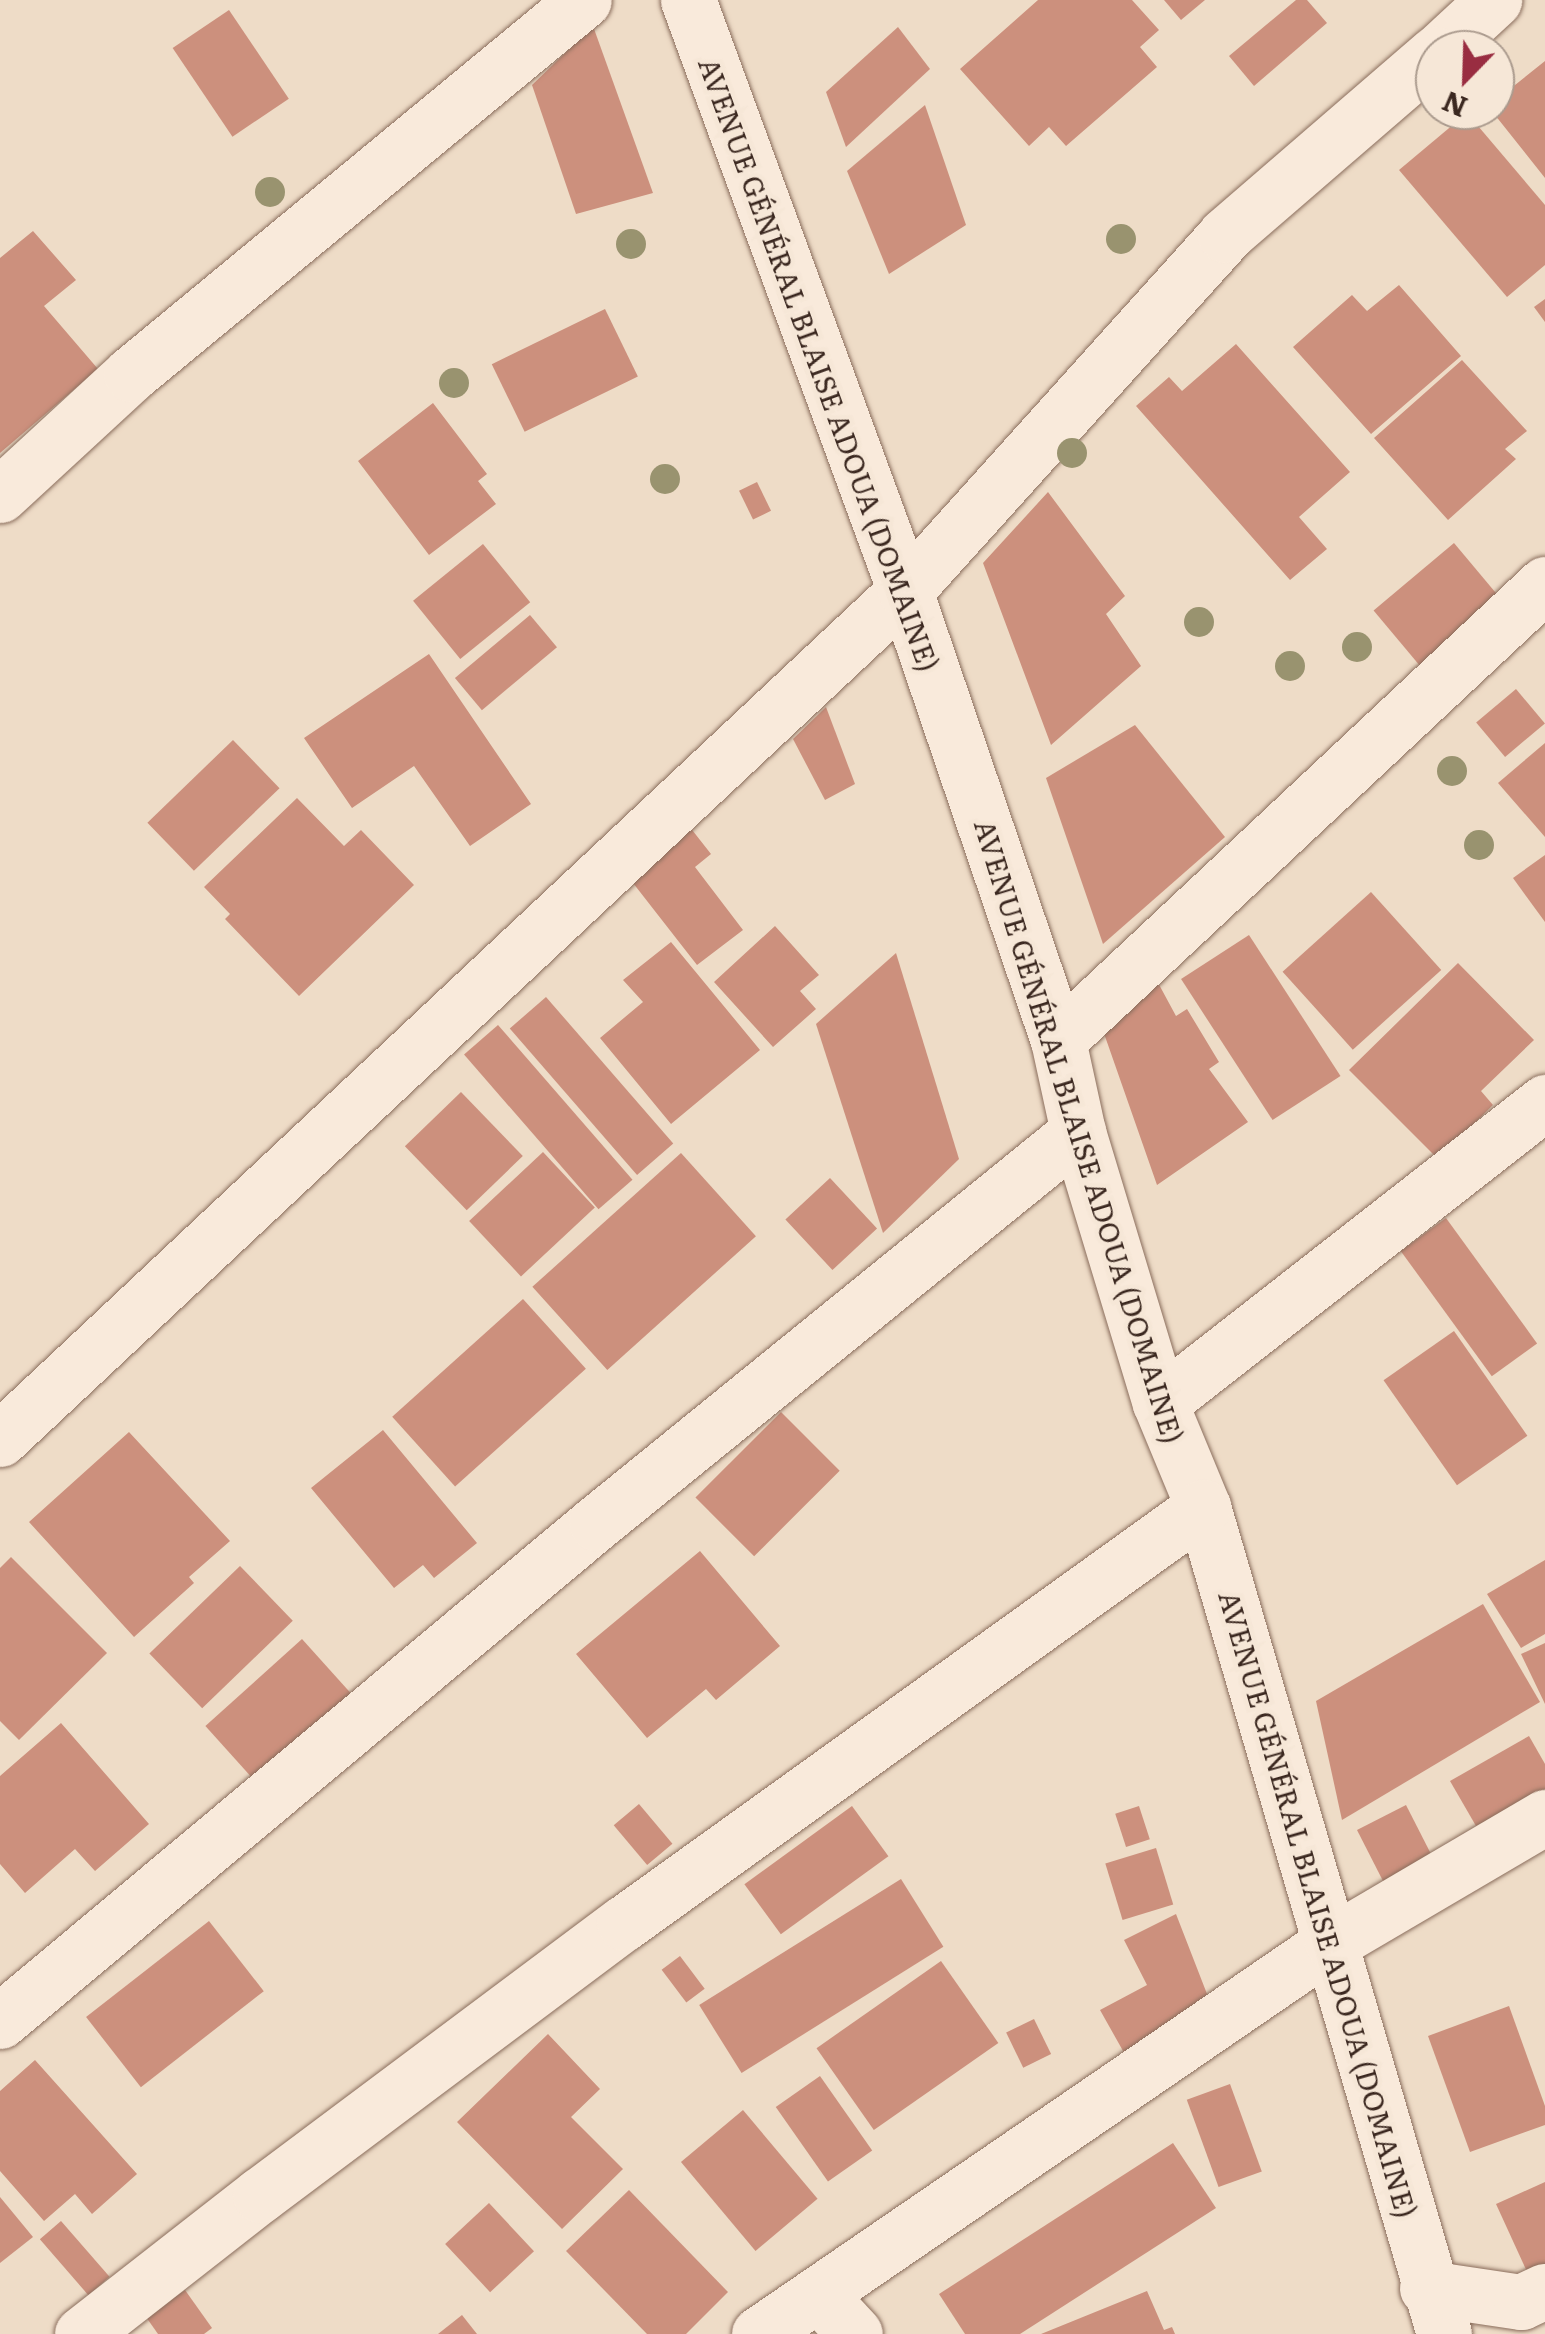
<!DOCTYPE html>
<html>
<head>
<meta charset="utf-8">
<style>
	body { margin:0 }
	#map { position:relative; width:1545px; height:2334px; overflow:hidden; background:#eedcc7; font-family:Literata,serif }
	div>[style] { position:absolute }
	.building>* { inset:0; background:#cc907d; transform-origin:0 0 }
	.roads { filter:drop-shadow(0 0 2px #8a6d5c) drop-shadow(0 0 2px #8a6d5c) }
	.street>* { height:55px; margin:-27.5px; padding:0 27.5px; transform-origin:27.5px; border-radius:27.5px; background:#f9eadb }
	.trees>* { width:30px; height:30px; margin:-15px; border-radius:50%; background:#99936f }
	span { translate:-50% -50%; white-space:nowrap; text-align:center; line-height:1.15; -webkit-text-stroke:9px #f6e7d7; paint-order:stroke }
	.street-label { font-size:28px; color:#3b2820 }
	.north { position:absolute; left:1415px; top:30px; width:100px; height:100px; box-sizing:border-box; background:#f6e7d7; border:2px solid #ab9b8e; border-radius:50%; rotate:203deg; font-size:28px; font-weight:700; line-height:40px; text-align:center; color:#3b2820 }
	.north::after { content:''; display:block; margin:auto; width:35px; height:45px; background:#992d41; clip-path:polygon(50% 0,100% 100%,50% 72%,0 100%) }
</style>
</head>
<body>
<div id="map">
	<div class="building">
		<div style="clip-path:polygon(1038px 0,1132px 0,1159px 30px,1140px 47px,1157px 67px,1066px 146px,1049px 127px,1029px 146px,960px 69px)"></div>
		<div style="clip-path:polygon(1164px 0,1205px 0,1181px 20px)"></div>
		<div style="clip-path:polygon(1296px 0,1307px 0,1327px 23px,1254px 86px,1229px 56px)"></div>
		<div style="left:229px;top:10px;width:107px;height:68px;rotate:56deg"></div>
		<div style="clip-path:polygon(593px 26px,653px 193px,576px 214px,532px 85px)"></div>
		<div style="clip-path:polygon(898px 27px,930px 69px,846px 147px,826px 92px)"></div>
		<div style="clip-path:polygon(1545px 61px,1545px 178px,1491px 110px,1495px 110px,1495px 101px)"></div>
		<div style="clip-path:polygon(925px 105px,966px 225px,889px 274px,847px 171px)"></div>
		<div style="clip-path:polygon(1467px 113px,1545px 205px,1545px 265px,1507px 297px,1399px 170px)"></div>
		<div style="clip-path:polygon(33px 231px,76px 280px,44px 306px,98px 369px,0 453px,0 258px)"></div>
		<div style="clip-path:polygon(1399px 285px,1461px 356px,1371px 434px,1293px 347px,1352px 295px,1367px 311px)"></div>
		<div style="clip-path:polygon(1545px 299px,1545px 322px,1534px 307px)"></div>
		<div style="left:605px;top:309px;width:75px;height:126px;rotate:64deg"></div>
		<div style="clip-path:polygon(1236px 344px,1350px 472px,1299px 517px,1327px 549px,1290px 580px,1136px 406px,1169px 377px,1182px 391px)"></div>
		<div style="clip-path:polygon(1462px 360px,1527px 431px,1505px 449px,1516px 459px,1448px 520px,1374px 438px)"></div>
		<div style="clip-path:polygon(433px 403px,487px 474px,478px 481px,496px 504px,429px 555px,358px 461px)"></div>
		<div style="left:757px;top:482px;width:32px;height:20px;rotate:64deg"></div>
		<div style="clip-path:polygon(1048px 492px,1125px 596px,1106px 614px,1141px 666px,1051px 745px,983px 563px)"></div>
		<div style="left:1454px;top:543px;width:73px;height:105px;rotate:50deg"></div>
		<div style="left:483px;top:544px;width:75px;height:90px;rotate:51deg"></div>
		<div style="left:530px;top:615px;width:42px;height:98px;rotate:50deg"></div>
		<div style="clip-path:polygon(429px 654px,531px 804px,470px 846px,414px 766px,352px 808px,304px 738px)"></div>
		<div style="left:1516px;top:689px;width:45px;height:52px;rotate:50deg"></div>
		<div style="clip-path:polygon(826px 707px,855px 784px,825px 800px,793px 739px)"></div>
		<div style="clip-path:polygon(1135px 725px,1225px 837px,1103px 944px,1046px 778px)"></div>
		<div style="left:233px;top:740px;width:67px;height:119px;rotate:46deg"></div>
		<div style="clip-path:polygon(1545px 743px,1545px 837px,1498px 783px)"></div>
		<div style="clip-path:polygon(297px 798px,344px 846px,361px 830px,414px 885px,299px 996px,225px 919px,230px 914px,204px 887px)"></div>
		<div style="clip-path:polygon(689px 826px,711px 854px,695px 867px,743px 930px,697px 965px,626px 874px)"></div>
		<div style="clip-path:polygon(1545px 855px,1545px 922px,1513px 878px)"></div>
		<div style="left:1371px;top:892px;width:105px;height:119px;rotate:48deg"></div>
		<div style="clip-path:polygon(775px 926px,819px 975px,800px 991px,816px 1009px,773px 1047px,714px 982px)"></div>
		<div style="left:1249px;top:935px;width:168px;height:81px;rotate:57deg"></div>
		<div style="clip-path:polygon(671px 942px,760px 1050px,671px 1124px,600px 1038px,643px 1002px,623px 980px)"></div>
		<div style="clip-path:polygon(896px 953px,959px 1159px,883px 1233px,816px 1024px)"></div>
		<div style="clip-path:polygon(1458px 963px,1534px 1040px,1481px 1091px,1493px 1105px,1438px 1159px,1349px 1070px)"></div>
		<div style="clip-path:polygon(1156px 979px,1176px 1016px,1187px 1009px,1219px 1062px,1209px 1069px,1248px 1122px,1157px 1185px,1100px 1022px)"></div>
		<div style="left:546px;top:997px;width:194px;height:48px;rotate:49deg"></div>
		<div style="left:498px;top:1025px;width:205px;height:45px;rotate:49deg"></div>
		<div style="left:461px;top:1092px;width:89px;height:78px;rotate:46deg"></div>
		<div style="left:543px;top:1152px;width:76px;height:101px;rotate:47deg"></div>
		<div style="left:681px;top:1153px;width:112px;height:200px;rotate:48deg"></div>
		<div style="left:830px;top:1178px;width:69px;height:61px;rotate:47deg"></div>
		<div style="left:1446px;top:1218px;width:155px;height:56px;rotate:54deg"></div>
		<div style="left:523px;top:1299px;width:94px;height:176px;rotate:48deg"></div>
		<div style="left:1454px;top:1331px;width:128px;height:86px;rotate:55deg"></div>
		<div style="left:781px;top:1412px;width:83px;height:121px;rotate:45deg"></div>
		<div style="clip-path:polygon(383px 1430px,477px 1543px,434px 1578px,423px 1565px,394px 1588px,311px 1488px)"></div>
		<div style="clip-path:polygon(129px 1432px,230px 1541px,189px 1577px,194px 1583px,134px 1637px,29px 1522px)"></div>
		<div style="clip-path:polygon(700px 1551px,780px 1646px,716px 1700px,706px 1689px,647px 1738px,576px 1654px)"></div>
		<div style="clip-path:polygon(11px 1557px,107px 1653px,19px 1740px,0 1721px,0 1568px)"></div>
		<div style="clip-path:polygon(1545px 1560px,1545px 1634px,1521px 1648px,1487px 1594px)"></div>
		<div style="left:240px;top:1566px;width:76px;height:126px;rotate:46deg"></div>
		<div style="clip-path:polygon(1483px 1604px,1540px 1702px,1342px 1820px,1316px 1701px)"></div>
		<div style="left:302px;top:1639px;width:79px;height:130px;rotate:48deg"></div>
		<div style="clip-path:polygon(1545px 1643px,1545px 1704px,1521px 1654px)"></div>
		<div style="clip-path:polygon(61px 1723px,149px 1824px,95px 1871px,75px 1849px,25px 1893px,0 1864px,0 1776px)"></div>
		<div style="clip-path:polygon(1529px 1736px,1545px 1764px,1545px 1789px,1476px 1826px,1450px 1781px)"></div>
		<div style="left:639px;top:1804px;width:52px;height:33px;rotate:50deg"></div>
		<div style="left:1406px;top:1805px;width:68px;height:55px;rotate:63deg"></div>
		<div style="left:852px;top:1806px;width:62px;height:133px;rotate:54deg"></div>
		<div style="left:1139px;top:1806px;width:35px;height:25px;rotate:72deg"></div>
		<div style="left:1156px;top:1848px;width:59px;height:53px;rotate:73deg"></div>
		<div style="left:901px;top:1879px;width:80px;height:238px;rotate:58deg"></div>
		<div style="clip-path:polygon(1176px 1914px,1214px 2012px,1127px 2058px,1100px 2010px,1147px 1985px,1124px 1940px)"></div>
		<div style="left:209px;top:1921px;width:89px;height:156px;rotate:52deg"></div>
		<div style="left:680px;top:1956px;width:41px;height:23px;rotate:53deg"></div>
		<div style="left:941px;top:1961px;width:100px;height:152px;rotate:55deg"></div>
		<div style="clip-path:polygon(1509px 2006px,1545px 2106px,1545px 2125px,1470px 2152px,1428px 2036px)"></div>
		<div style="left:1034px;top:2019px;width:39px;height:31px;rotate:64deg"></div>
		<div style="clip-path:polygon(548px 2034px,600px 2089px,571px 2117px,623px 2169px,562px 2229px,457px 2122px)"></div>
		<div style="clip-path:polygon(35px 2060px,137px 2174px,92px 2214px,75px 2194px,44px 2221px,0 2171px,0 2091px)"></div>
		<div style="left:820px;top:2076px;width:91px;height:54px;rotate:55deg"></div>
		<div style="left:1230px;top:2084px;width:93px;height:46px;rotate:70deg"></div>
		<div style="left:743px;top:2110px;width:116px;height:81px;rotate:50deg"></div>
		<div style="clip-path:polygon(1173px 2143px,1216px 2208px,1020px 2334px,965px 2334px,939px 2294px)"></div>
		<div style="clip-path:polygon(1545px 2182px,1545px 2269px,1529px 2276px,1496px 2204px)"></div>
		<div style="clip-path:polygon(629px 2190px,728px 2292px,686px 2334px,647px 2334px,566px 2251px)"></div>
		<div style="clip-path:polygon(0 2197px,33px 2237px,0 2263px)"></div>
		<div style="left:489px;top:2203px;width:66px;height:60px;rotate:47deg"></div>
		<div style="left:61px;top:2221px;width:74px;height:28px;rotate:49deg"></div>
		<div style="clip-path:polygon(185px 2290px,212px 2328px,204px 2334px,158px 2334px,146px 2317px)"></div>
		<div style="clip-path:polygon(1147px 2291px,1164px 2330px,1172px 2327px,1175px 2334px,1041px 2334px)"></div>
		<div style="clip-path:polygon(462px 2315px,477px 2334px,438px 2334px)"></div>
	</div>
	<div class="roads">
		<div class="street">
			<div style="left:688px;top:0;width:630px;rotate:69.84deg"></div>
			<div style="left:905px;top:591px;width:474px;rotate:71.2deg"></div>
			<div style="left:1058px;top:1040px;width:94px;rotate:77.7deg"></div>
			<div style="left:1078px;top:1132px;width:283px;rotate:73.2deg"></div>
			<div style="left:1160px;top:1403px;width:113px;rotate:67.5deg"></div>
			<div style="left:1203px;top:1507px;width:861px;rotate:73.75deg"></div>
			<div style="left:1440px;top:50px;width:74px;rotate:-42.8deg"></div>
			<div style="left:0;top:495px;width:178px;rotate:-42.7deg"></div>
			<div style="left:131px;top:374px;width:587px;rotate:-39.54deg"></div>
			<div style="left:1058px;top:1040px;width:667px;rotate:-43.12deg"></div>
			<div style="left:1160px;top:1403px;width:489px;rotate:-38deg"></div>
			<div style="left:0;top:1439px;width:1240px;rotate:-43.14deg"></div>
			<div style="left:905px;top:591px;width:479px;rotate:-48deg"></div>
			<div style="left:1225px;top:235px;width:277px;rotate:-40.8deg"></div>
			<div style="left:0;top:2021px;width:777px;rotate:-39.88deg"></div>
			<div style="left:596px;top:1523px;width:621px;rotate:-39.05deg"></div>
			<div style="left:1427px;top:2288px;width:95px;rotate:8.5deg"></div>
			<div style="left:1521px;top:2302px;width:26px;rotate:-25deg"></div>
			<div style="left:818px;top:2294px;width:54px;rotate:47.2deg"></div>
			<div style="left:82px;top:2334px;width:226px;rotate:-38deg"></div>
			<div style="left:260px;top:2195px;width:454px;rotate:-36.8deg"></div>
			<div style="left:624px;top:1923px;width:713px;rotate:-35.7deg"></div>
			<div style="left:759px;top:2334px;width:694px;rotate:-34.38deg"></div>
			<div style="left:1332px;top:1942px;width:247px;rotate:-30.4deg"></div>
		</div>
	</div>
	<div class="trees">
		<div style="left:270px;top:192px"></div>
		<div style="left:1121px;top:239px"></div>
		<div style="left:631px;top:244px"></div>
		<div style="left:454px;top:383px"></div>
		<div style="left:1072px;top:453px"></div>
		<div style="left:665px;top:479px"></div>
		<div style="left:1199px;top:622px"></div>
		<div style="left:1357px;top:647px"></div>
		<div style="left:1290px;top:666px"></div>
		<div style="left:1452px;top:771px"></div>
		<div style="left:1479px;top:845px"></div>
	</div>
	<div class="street-label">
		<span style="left:820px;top:364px;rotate:70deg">AVENUE GÉNÉRAL BLAISE ADOUA (DOMAINE)</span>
		<span style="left:1080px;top:1131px;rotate:73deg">AVENUE GÉNÉRAL BLAISE ADOUA (DOMAINE)</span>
		<span style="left:1319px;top:1904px;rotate:74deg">AVENUE GÉNÉRAL BLAISE ADOUA (DOMAINE)</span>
	</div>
	<div class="north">N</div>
</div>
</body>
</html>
